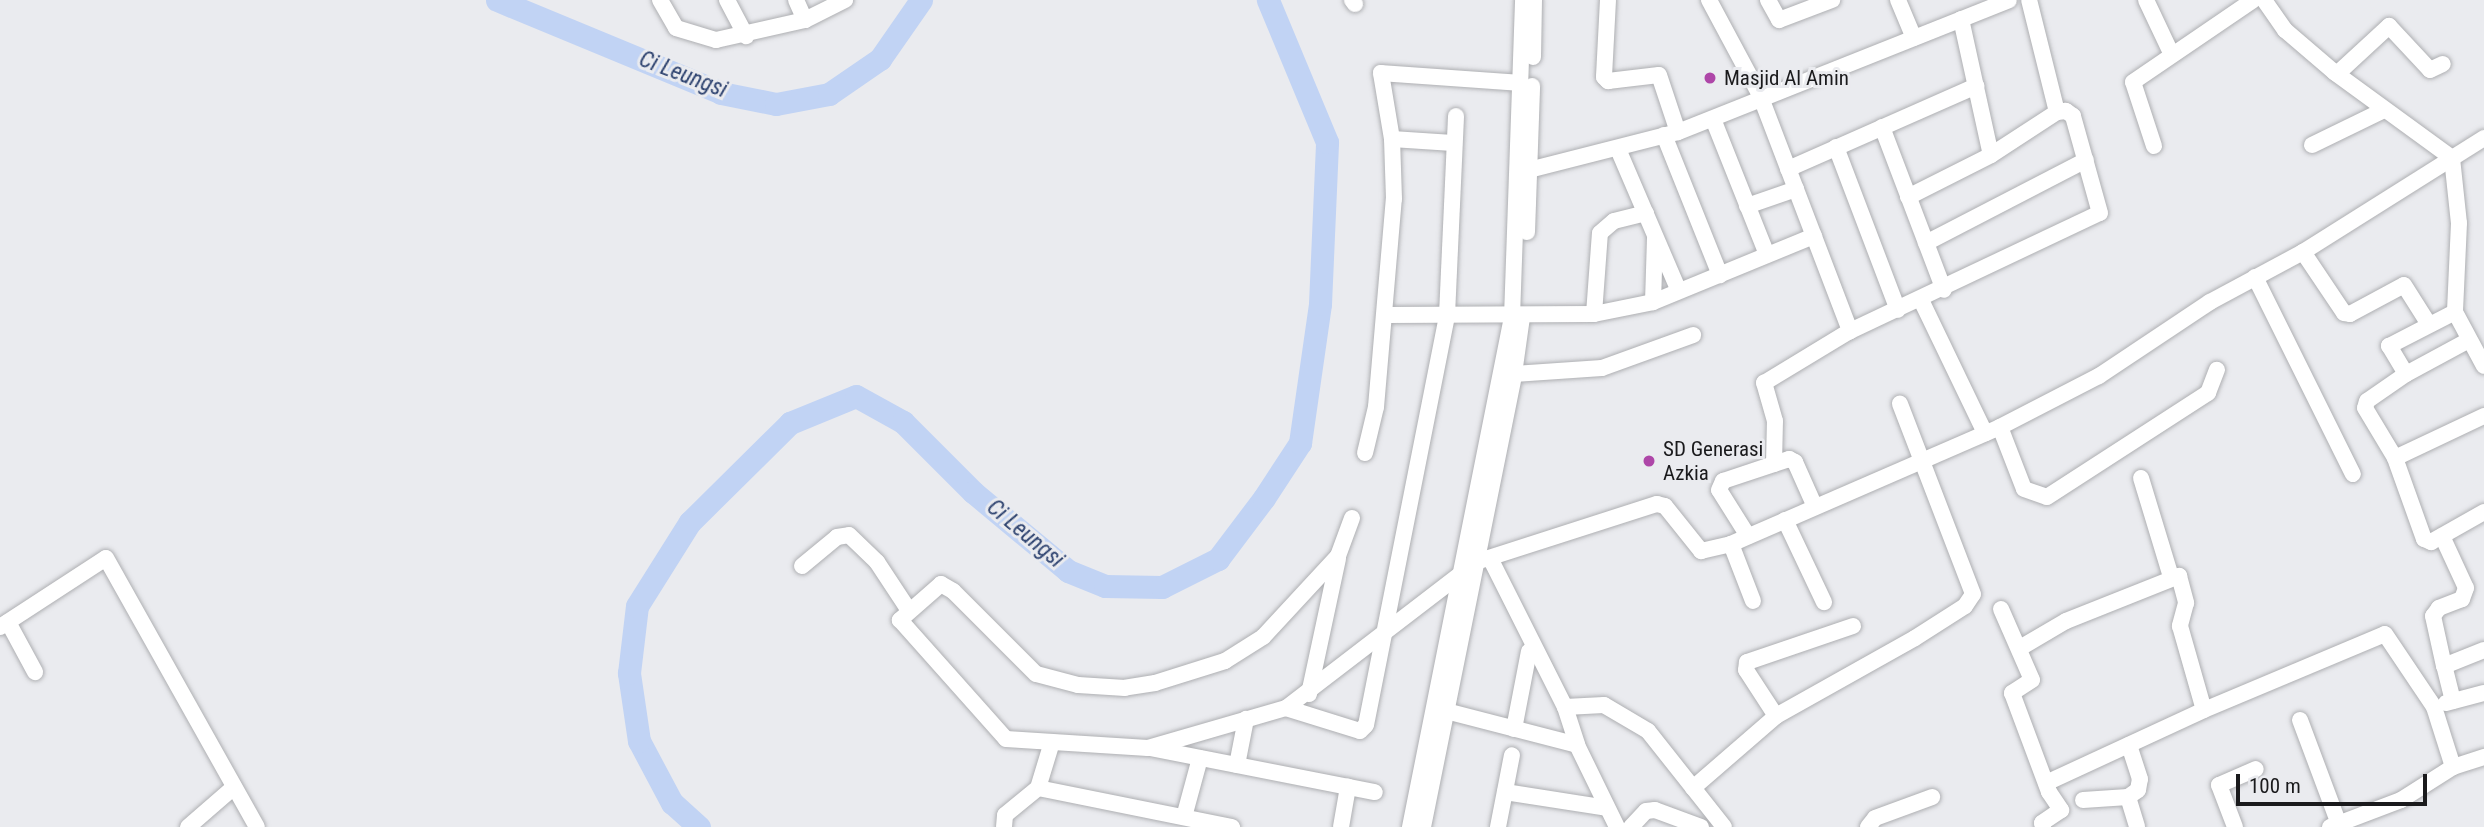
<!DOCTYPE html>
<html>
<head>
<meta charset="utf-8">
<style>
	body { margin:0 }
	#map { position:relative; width:2484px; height:827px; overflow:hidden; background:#eaebef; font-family:"Roboto Condensed",sans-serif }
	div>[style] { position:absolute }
	.river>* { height:23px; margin:-11.5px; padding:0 11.5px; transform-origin:11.5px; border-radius:11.5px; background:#c1d3f4 }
	.roads { filter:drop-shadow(0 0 2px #aeafb2) drop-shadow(0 0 2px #aeafb2) }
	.street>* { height:16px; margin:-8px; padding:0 8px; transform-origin:8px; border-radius:8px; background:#fff }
	.dots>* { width:19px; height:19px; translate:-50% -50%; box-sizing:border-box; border:4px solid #eaebef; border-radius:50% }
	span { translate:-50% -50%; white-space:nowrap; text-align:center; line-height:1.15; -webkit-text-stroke:6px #eaebef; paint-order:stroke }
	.poi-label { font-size:21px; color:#1a1a1c }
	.left { translate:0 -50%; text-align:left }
	.water-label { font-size:23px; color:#2d426f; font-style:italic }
	.scale { position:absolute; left:2236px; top:774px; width:191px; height:32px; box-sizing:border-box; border:4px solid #1a1a1c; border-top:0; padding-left:9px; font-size:21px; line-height:24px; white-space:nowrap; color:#1a1a1c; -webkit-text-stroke:5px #eaebef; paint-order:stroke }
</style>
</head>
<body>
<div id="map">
	<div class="river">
		<div style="left:497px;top:0;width:243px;rotate:22.5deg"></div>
		<div style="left:721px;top:93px;width:56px;rotate:11.3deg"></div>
		<div style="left:776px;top:104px;width:54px;rotate:-10.7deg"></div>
		<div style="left:829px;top:94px;width:62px;rotate:-34.5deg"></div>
		<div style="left:880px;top:59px;width:72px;rotate:-55.2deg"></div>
		<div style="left:699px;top:827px;width:36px;rotate:-138deg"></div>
		<div style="left:672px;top:803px;width:70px;rotate:-118deg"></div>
		<div style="left:639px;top:741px;width:69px;rotate:-98.4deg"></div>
		<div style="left:629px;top:673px;width:67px;rotate:-83.2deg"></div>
		<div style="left:637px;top:606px;width:99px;rotate:-57.8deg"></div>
		<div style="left:690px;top:522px;width:141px;rotate:-44.7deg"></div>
		<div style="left:790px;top:423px;width:71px;rotate:-22.2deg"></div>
		<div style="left:856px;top:396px;width:54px;rotate:29deg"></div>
		<div style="left:903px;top:422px;width:99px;rotate:45deg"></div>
		<div style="left:973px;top:492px;width:124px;rotate:39.7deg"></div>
		<div style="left:1068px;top:571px;width:40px;rotate:22deg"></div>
		<div style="left:1105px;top:586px;width:57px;rotate:1deg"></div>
		<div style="left:1162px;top:587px;width:63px;rotate:-26.6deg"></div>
		<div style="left:1218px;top:559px;width:76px;rotate:-53deg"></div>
		<div style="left:1264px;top:498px;width:66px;rotate:-56.8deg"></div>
		<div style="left:1300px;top:443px;width:140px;rotate:-81.8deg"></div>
		<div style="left:1320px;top:304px;width:162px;rotate:-87.5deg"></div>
		<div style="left:1327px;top:142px;width:154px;rotate:-112.6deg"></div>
	</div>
	<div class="roads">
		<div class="street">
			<div style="left:660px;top:0;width:32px;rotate:60deg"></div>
			<div style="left:676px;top:28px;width:42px;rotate:16.7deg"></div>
			<div style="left:716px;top:40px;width:91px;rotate:-12.7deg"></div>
			<div style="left:805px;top:20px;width:45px;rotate:-26.6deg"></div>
			<div style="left:727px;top:0;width:41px;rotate:62.2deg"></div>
			<div style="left:796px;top:0;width:22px;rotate:66deg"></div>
			<div style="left:1352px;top:0;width:5px;rotate:53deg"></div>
			<div style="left:1608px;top:0;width:77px;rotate:93deg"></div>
			<div style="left:1604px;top:77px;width:6px;rotate:45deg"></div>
			<div style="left:1608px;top:81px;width:51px;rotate:-6.7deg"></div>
			<div style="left:1659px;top:75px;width:60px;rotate:71.6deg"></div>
			<div style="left:1709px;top:0;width:108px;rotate:61.8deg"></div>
			<div style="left:1760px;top:95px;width:253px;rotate:69.1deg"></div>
			<div style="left:1768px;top:0;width:23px;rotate:61deg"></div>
			<div style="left:1779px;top:20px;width:57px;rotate:-20.7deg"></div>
			<div style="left:1898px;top:0;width:41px;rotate:67.2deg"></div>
			<div style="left:2146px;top:0;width:59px;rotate:64.7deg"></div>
			<div style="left:2264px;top:0;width:37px;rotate:55deg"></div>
			<div style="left:2285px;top:30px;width:65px;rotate:40.6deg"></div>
			<div style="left:2334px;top:72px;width:146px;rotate:36.1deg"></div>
			<div style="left:2452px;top:158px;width:65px;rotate:83.9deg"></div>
			<div style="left:2459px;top:223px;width:89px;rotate:92.6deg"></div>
			<div style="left:2455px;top:312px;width:61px;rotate:61.8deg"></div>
			<div style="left:1961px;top:19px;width:139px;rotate:77.6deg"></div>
			<div style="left:1533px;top:57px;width:57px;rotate:-89deg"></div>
			<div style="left:2337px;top:74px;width:71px;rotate:-42.7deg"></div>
			<div style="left:2389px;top:26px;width:60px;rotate:47deg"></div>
			<div style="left:2430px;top:70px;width:14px;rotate:-25deg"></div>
			<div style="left:1713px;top:119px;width:146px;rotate:68.3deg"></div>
			<div style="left:1882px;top:127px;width:174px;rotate:69.2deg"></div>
			<div style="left:1664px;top:135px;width:151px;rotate:68.2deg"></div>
			<div style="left:1392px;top:139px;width:61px;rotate:3.8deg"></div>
			<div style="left:2312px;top:145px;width:80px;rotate:-25.9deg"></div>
			<div style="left:2154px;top:146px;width:67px;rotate:-108.2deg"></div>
			<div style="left:2133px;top:82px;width:145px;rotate:-34.3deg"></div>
			<div style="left:1836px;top:147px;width:174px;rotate:69.2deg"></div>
			<div style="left:1618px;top:149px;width:152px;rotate:66.8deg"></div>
			<div style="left:1788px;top:169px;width:206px;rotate:-23.8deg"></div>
			<div style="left:1521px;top:172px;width:162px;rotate:-14.3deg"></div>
			<div style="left:1678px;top:132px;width:356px;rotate:-21.7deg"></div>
			<div style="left:1908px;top:197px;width:93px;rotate:-26.8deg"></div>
			<div style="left:1991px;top:155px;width:79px;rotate:-33.1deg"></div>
			<div style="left:2057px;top:112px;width:115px;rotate:-104deg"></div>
			<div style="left:1747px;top:206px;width:52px;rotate:-19.1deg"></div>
			<div style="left:1527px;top:232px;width:146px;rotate:-88deg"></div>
			<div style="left:1926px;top:243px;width:180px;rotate:-27.4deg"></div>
			<div style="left:2303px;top:252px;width:73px;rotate:56.1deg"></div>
			<div style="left:2344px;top:313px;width:6px;rotate:9deg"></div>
			<div style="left:2350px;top:314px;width:61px;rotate:-28.2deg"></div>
			<div style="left:2404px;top:285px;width:45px;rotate:57.7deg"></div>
			<div style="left:2255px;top:277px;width:220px;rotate:63.6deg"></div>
			<div style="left:1921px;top:300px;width:148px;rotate:64.3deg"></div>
			<div style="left:1653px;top:302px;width:64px;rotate:-88.2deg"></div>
			<div style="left:1594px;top:314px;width:81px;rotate:-85.8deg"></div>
			<div style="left:1600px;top:233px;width:18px;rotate:-41deg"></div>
			<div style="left:1614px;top:221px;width:33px;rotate:-14deg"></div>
			<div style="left:1386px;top:315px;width:208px;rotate:-0.3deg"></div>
			<div style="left:1594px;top:314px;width:60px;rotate:-11.5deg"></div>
			<div style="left:1653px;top:302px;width:174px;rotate:-22.3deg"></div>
			<div style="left:2469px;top:340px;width:72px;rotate:151.6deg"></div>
			<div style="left:2406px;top:374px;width:47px;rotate:145.3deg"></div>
			<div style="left:2367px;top:401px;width:7px;rotate:106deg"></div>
			<div style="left:2365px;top:408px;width:58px;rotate:59deg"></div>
			<div style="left:2395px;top:458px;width:86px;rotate:70.3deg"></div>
			<div style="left:2424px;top:539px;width:8px;rotate:23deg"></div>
			<div style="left:2431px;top:542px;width:61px;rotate:-29.5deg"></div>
			<div style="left:1514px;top:374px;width:88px;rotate:-3.9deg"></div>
			<div style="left:1602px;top:368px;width:97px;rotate:-19.9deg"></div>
			<div style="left:2406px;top:374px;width:33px;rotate:-121deg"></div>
			<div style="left:2389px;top:346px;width:74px;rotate:-27.3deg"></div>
			<div style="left:2000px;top:427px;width:66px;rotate:68.8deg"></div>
			<div style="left:2024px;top:489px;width:24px;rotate:19deg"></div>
			<div style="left:2047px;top:497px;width:192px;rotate:-32.9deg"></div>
			<div style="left:2208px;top:393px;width:25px;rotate:-69deg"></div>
			<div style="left:1365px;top:453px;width:47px;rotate:-76.6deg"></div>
			<div style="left:1376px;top:407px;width:209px;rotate:-85.1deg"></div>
			<div style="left:1394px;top:199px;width:60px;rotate:-91.9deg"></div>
			<div style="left:1392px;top:139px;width:67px;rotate:-99.5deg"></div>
			<div style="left:1381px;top:73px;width:140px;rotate:4.1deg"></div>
			<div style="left:2395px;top:458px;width:98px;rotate:-25.3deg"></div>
			<div style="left:1774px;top:464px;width:43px;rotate:-88.7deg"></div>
			<div style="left:1775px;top:421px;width:40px;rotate:-106deg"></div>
			<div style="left:1764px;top:383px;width:100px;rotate:-31.2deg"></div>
			<div style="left:1850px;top:331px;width:276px;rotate:-25.3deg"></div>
			<div style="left:2100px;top:213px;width:101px;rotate:-105.6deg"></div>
			<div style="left:2073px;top:116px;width:9px;rotate:-144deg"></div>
			<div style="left:2066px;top:111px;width:9px;rotate:174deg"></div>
			<div style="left:2141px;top:478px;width:103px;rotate:73.1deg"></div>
			<div style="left:1352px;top:518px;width:40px;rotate:110.2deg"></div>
			<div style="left:1338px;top:556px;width:110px;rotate:132.8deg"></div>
			<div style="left:1263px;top:637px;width:45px;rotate:147.7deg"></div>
			<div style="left:1225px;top:661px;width:73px;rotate:162.6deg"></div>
			<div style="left:1155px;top:683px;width:30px;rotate:171deg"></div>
			<div style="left:1125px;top:688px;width:47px;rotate:-176.3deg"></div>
			<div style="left:1078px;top:685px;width:43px;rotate:-165.3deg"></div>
			<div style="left:1036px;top:674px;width:117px;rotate:-135deg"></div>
			<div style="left:953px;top:591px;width:14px;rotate:-150deg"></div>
			<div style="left:941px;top:584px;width:55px;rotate:138.7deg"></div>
			<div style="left:900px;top:620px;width:159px;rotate:48.3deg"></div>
			<div style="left:1006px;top:739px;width:142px;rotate:3.6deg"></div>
			<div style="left:1148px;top:748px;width:144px;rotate:-16.2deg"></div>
			<div style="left:1286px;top:708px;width:240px;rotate:-37.5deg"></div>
			<div style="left:1476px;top:562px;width:190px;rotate:-17.8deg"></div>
			<div style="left:1657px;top:504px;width:8px;rotate:14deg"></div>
			<div style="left:1665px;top:506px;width:58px;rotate:51.3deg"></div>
			<div style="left:1701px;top:551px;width:31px;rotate:-13deg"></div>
			<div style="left:1731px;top:544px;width:293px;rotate:-23.5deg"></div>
			<div style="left:2000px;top:427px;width:111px;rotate:-27.3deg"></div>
			<div style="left:2099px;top:376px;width:133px;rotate:-33.7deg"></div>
			<div style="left:2210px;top:302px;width:106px;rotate:-28.3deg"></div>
			<div style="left:2303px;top:252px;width:214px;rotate:-32.2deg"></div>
			<div style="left:1785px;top:520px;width:91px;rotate:64.6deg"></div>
			<div style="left:1748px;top:536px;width:54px;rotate:-122.2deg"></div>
			<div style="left:1719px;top:490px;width:10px;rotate:-66deg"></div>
			<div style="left:1723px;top:481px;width:70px;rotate:-18.4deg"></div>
			<div style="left:1789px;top:459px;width:7px;rotate:27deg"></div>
			<div style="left:1795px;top:462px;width:49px;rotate:66deg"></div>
			<div style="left:2442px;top:536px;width:57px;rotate:65.2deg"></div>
			<div style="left:2466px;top:588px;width:12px;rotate:110deg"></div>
			<div style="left:2462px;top:599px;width:25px;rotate:159deg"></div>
			<div style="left:2439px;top:608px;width:10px;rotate:127deg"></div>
			<div style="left:2433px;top:616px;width:51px;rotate:77.6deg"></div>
			<div style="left:1731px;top:544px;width:61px;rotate:68.9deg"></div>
			<div style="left:1490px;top:558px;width:167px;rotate:63.3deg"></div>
			<div style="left:1565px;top:707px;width:40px;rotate:72deg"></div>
			<div style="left:1577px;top:745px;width:91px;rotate:64deg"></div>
			<div style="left:802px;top:566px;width:45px;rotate:-39.6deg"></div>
			<div style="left:837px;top:537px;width:12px;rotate:-9deg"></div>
			<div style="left:849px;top:535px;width:39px;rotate:44deg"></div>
			<div style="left:877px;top:562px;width:56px;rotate:56.6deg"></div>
			<div style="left:2001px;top:609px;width:77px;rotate:66.4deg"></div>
			<div style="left:2032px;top:680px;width:24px;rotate:147deg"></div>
			<div style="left:2012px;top:693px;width:106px;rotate:69.5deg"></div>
			<div style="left:2049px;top:792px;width:22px;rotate:56deg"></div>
			<div style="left:2061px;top:810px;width:23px;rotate:146deg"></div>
			<div style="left:2042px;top:823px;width:4px;rotate:76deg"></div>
			<div style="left:8px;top:622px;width:57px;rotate:61.6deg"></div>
			<div style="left:1853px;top:626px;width:112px;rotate:161.2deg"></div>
			<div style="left:1747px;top:662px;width:8px;rotate:97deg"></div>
			<div style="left:1746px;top:670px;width:55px;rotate:56.9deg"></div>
			<div style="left:1776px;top:716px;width:159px;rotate:-29.3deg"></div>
			<div style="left:1915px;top:638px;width:59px;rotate:-32.6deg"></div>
			<div style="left:1965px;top:606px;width:14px;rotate:-56deg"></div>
			<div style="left:1973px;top:594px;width:204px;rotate:-111deg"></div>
			<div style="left:0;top:627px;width:126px;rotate:-33.1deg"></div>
			<div style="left:106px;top:558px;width:308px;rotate:60.7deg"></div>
			<div style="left:2020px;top:648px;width:53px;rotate:-30.4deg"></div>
			<div style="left:2066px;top:621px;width:122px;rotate:-21.7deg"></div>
			<div style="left:2179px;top:576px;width:28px;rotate:75deg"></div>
			<div style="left:2186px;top:603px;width:24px;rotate:105deg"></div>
			<div style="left:2180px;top:626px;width:87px;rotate:74.1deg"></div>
			<div style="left:2204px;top:710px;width:174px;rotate:155.2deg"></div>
			<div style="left:1309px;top:694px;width:138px;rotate:-77.9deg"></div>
			<div style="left:2453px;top:701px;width:36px;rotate:-104deg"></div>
			<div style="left:2444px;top:666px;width:43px;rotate:-21.8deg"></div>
			<div style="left:2446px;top:703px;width:39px;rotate:-15deg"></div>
			<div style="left:1565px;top:707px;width:39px;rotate:-3deg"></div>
			<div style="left:1604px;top:705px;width:51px;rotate:30.6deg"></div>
			<div style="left:1648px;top:731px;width:122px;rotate:51.6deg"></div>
			<div style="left:1286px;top:708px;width:77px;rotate:17.3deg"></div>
			<div style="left:1360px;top:731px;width:8px;rotate:-45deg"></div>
			<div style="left:1366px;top:725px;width:418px;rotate:-78.8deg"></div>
			<div style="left:1447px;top:315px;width:199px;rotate:-87.4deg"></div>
			<div style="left:2204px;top:710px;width:196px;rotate:-22.8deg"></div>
			<div style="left:2385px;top:634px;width:88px;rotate:56.1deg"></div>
			<div style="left:2434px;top:707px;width:63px;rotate:72.4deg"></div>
			<div style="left:1446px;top:711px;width:135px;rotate:14.5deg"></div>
			<div style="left:2300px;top:720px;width:114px;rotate:69.5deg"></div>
			<div style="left:1514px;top:729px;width:79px;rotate:-79.1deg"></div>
			<div style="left:1150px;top:748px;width:229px;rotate:11.1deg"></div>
			<div style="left:1237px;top:765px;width:47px;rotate:-78.9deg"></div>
			<div style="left:1038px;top:788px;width:198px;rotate:11.4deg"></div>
			<div style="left:1693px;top:788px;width:110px;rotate:-40.9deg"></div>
			<div style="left:1505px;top:792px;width:103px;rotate:8.9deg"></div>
			<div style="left:2128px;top:797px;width:12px;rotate:-35deg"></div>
			<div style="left:2138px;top:790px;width:11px;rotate:-80deg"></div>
			<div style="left:2140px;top:779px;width:36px;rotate:-108deg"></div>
			<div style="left:2083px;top:800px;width:45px;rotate:-3.8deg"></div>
			<div style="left:2128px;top:797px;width:31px;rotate:73deg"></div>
			<div style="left:1184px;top:817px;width:61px;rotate:-74.8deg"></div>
			<div style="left:188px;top:827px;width:61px;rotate:-41deg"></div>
			<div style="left:1004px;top:827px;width:12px;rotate:-85deg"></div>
			<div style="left:1005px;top:815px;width:43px;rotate:-39.3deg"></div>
			<div style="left:1038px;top:788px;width:48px;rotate:-73.1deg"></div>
			<div style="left:1341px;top:827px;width:41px;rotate:-80.1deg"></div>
			<div style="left:1410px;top:827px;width:520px;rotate:-78.69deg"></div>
			<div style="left:1512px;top:317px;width:317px;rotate:-88deg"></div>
			<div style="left:1423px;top:827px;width:462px;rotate:-78.6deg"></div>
			<div style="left:1514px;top:374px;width:58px;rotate:-82deg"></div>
			<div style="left:1498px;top:827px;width:73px;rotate:-79deg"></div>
			<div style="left:1631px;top:827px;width:22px;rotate:-47deg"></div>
			<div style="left:1646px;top:811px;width:9px;rotate:-6deg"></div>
			<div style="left:1655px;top:810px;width:49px;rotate:20.3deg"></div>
			<div style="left:1868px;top:827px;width:11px;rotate:-52deg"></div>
			<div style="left:1875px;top:818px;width:61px;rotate:-20.2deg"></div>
			<div style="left:2235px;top:827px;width:45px;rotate:-110.9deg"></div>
			<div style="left:2219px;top:785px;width:40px;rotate:-23.4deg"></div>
			<div style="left:2330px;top:827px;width:76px;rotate:-20.8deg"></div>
			<div style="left:2401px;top:800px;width:62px;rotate:-32.4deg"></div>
			<div style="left:2453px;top:767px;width:33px;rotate:-18deg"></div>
		</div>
	</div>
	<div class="dots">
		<div style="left:1710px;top:78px;background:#ae46a8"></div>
		<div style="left:1649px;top:461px;background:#ae46a8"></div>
	</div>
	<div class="poi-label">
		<span class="left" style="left:1724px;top:78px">Masjid Al Amin</span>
		<span class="left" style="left:1663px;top:461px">SD Generasi<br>Azkia</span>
	</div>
	<div class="water-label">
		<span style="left:683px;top:75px;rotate:21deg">Ci Leungsi</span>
		<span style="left:1025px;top:534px;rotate:40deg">Ci Leungsi</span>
	</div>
	<div class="scale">100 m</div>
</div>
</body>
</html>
